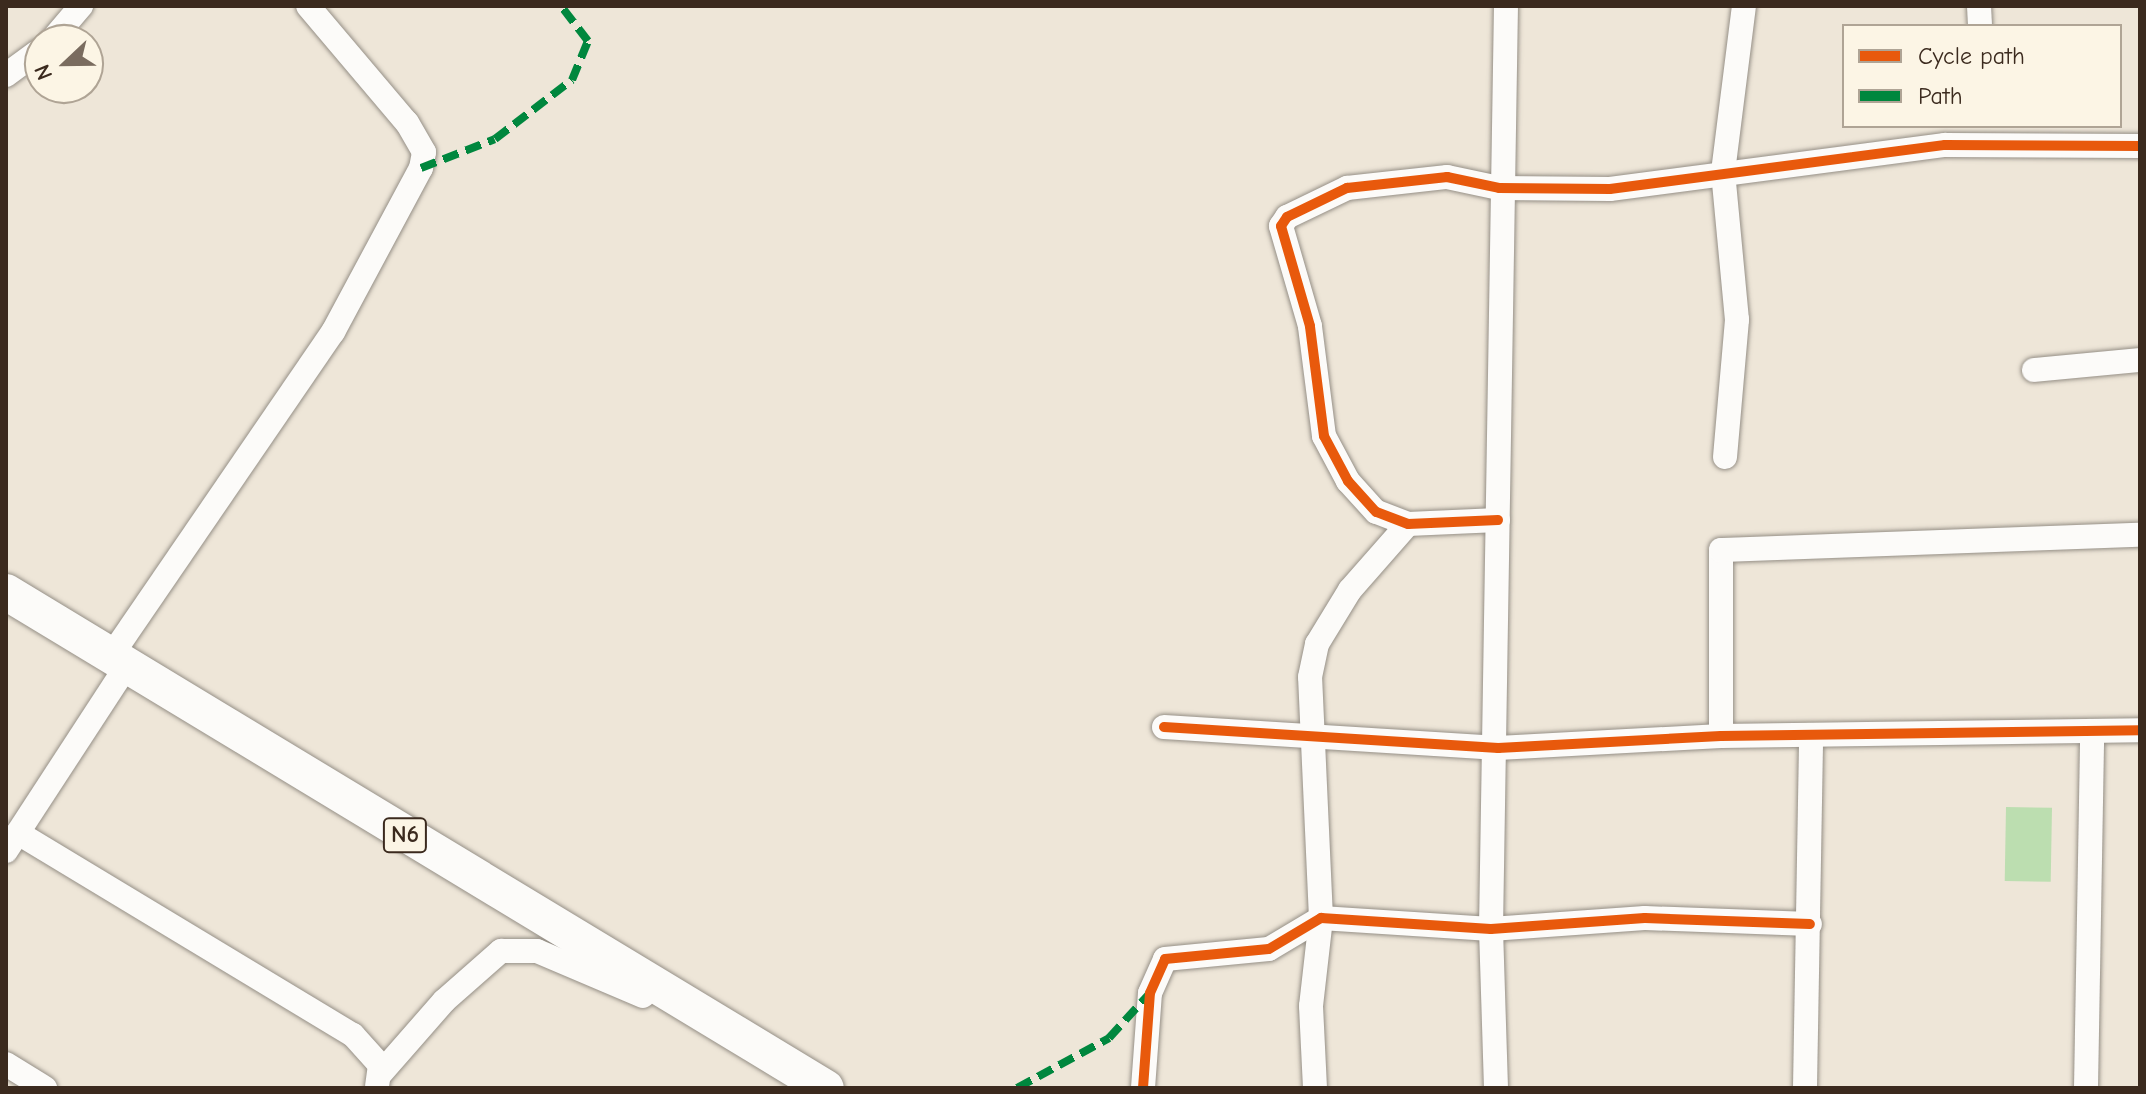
<!DOCTYPE html>
<html>
<head>
<meta charset="utf-8">
<style>
	body { margin:0 }
	#map { position:relative; width:2146px; height:1094px; overflow:hidden; background:#eee6d8; font-family:"Comic Neue",sans-serif }
	div>[style] { position:absolute }
	.green>* { inset:0; background:#bcdeb0; transform-origin:0 0 }
	.roads { filter:drop-shadow(0 0 2px #958f86) drop-shadow(0 0 2px #958f86) }
	.minor>* { height:24px; margin:-12px; padding:0 12px; transform-origin:12px; border-radius:12px; background:#fcfbf9 }
	.highway>* { height:36px; margin:-18px; padding:0 18px; transform-origin:18px; border-radius:18px; background:#fcfbf9 }
	.quiet>* { height:8px; margin-top:-4px; transform-origin:0; background:repeating-linear-gradient(90deg,#00873e 0 16px,transparent 0 24px) }
	.cycleway>* { height:10px; margin:-5px; padding:0 5px; transform-origin:5px; border-radius:5px; background:#e8590c }
	span { translate:-50% -50%; white-space:nowrap; text-align:center; line-height:1.15; -webkit-text-stroke:6px #fcf5e5; paint-order:stroke }
	.shield-label span { padding:2px 6px; background:#fcf5e5; border:2px solid; border-radius:6px; -webkit-text-stroke-width:0 }
	.shield-label { font-size:24px; color:#3b2a1e; font-weight:700 }
	.frame { position:absolute; inset:0; border:8px solid #3b2a1e; pointer-events:none }
	.legend { position:absolute; left:1842px; top:24px; width:280px; height:104px; box-sizing:border-box; background:#fcf5e5; border:2px solid #afa495; margin:0; padding:10px 14px; list-style:none; font-size:24px; color:#3b2a1e }
	.legend li { display:flex; align-items:center; gap:16px; height:40px }
	.legend b { width:40px; border:2px solid #afa495 }
	.north { position:absolute; left:24px; top:24px; width:80px; height:80px; box-sizing:border-box; background:#fcf5e5; border:2px solid #afa495; border-radius:50%; rotate:248deg; font-size:22px; font-weight:700; line-height:32px; text-align:center; color:#3b2a1e }
	.north::after { content:''; display:block; margin:auto; width:28px; height:36px; background:#7a6c5f; clip-path:polygon(50% 0,100% 100%,50% 72%,0 100%) }
</style>
</head>
<body>
<div id="map">
	<div class="green">
		<div style="left:2006px;top:807px;width:46px;height:74px;rotate:1deg"></div>
	</div>
	<div class="roads">
		<div class="minor">
			<div style="left:1979px;top:6px;width:20px;rotate:87deg"></div>
			<div style="left:52px;top:40px;width:45px;rotate:-49.5deg"></div>
			<div style="left:6px;top:75px;width:42px;rotate:-36.3deg"></div>
			<div style="left:2034px;top:370px;width:106px;rotate:-5.4deg"></div>
			<div style="left:1725px;top:457px;width:138px;rotate:-85deg"></div>
			<div style="left:1737px;top:320px;width:149px;rotate:-95.4deg"></div>
			<div style="left:1723px;top:172px;width:167px;rotate:-82.8deg"></div>
			<div style="left:1498px;top:520px;width:90px;rotate:177.5deg"></div>
			<div style="left:1408px;top:524px;width:34px;rotate:-159deg"></div>
			<div style="left:1376px;top:512px;width:42px;rotate:-132.1deg"></div>
			<div style="left:1348px;top:481px;width:51px;rotate:-118.1deg"></div>
			<div style="left:1324px;top:436px;width:111px;rotate:-97.3deg"></div>
			<div style="left:1310px;top:326px;width:104px;rotate:-106.2deg"></div>
			<div style="left:1281px;top:226px;width:11px;rotate:-56deg"></div>
			<div style="left:1287px;top:217px;width:67px;rotate:-25.8deg"></div>
			<div style="left:1347px;top:188px;width:101px;rotate:-6.3deg"></div>
			<div style="left:1447px;top:177px;width:53px;rotate:11.9deg"></div>
			<div style="left:1499px;top:188px;width:111px;rotate:0.5deg"></div>
			<div style="left:1610px;top:189px;width:338px;rotate:-7.5deg"></div>
			<div style="left:1945px;top:145px;width:195px;rotate:0.3deg"></div>
			<div style="left:111px;top:656px;width:393px;rotate:-55.6deg"></div>
			<div style="left:333px;top:332px;width:186px;rotate:-61.8deg"></div>
			<div style="left:421px;top:168px;width:16px;rotate:-79deg"></div>
			<div style="left:424px;top:152px;width:34px;rotate:-120deg"></div>
			<div style="left:407px;top:123px;width:153px;rotate:-130.2deg"></div>
			<div style="left:1164px;top:727px;width:335px;rotate:3.6deg"></div>
			<div style="left:1498px;top:748px;width:223px;rotate:-3.1deg"></div>
			<div style="left:1721px;top:736px;width:419px;rotate:-0.8deg"></div>
			<div style="left:1721px;top:736px;width:186px;rotate:-90deg"></div>
			<div style="left:1721px;top:550px;width:419px;rotate:-2.1deg"></div>
			<div style="left:18px;top:833px;width:391px;rotate:31.1deg"></div>
			<div style="left:353px;top:1035px;width:40px;rotate:48deg"></div>
			<div style="left:380px;top:1065px;width:21px;rotate:98deg"></div>
			<div style="left:6px;top:851px;width:220px;rotate:-56.9deg"></div>
			<div style="left:6px;top:1064px;width:46px;rotate:31.6deg"></div>
			<div style="left:381px;top:1073px;width:96px;rotate:-48.8deg"></div>
			<div style="left:444px;top:1001px;width:76px;rotate:-41.3deg"></div>
			<div style="left:501px;top:951px;width:36px"></div>
			<div style="left:537px;top:951px;width:115px;rotate:23deg"></div>
			<div style="left:1143px;top:1088px;width:95px;rotate:-85.8deg"></div>
			<div style="left:1150px;top:993px;width:37px;rotate:-66deg"></div>
			<div style="left:1165px;top:959px;width:104px;rotate:-5.5deg"></div>
			<div style="left:1269px;top:949px;width:61px;rotate:-30.8deg"></div>
			<div style="left:1321px;top:918px;width:170px;rotate:3.7deg"></div>
			<div style="left:1491px;top:929px;width:154px;rotate:-4.1deg"></div>
			<div style="left:1645px;top:918px;width:165px;rotate:2.1deg"></div>
			<div style="left:1315px;top:1088px;width:82px;rotate:-92.8deg"></div>
			<div style="left:1311px;top:1006px;width:89px;rotate:-83.5deg"></div>
			<div style="left:1321px;top:918px;width:241px;rotate:-92.6deg"></div>
			<div style="left:1310px;top:677px;width:34px;rotate:-78deg"></div>
			<div style="left:1317px;top:644px;width:63px;rotate:-58.6deg"></div>
			<div style="left:1350px;top:590px;width:88px;rotate:-48.7deg"></div>
			<div style="left:1496px;top:1088px;width:159px;rotate:-91.8deg"></div>
			<div style="left:1491px;top:929px;width:923px;rotate:-89.07deg"></div>
			<div style="left:1805px;top:1088px;width:353px;rotate:-89deg"></div>
			<div style="left:2086px;top:1088px;width:357px;rotate:-89deg"></div>
		</div>
		<div class="highway">
			<div style="left:6px;top:592px;width:958px;rotate:31.17deg"></div>
		</div>
	</div>
	<div class="quiet">
		<div style="left:421px;top:168px;width:79px;rotate:-21.4deg"></div>
		<div style="left:495px;top:139px;width:97px;rotate:-37.5deg"></div>
		<div style="left:572px;top:80px;width:42px;rotate:-67.7deg"></div>
		<div style="left:588px;top:41px;width:44px;rotate:-127.6deg"></div>
		<div style="left:1017px;top:1088px;width:105px;rotate:-28.5deg"></div>
		<div style="left:1109px;top:1038px;width:61px;rotate:-47.7deg"></div>
	</div>
	<div class="cycleway">
		<div style="left:1498px;top:520px;width:90px;rotate:177.5deg"></div>
		<div style="left:1408px;top:524px;width:34px;rotate:-159deg"></div>
		<div style="left:1376px;top:512px;width:42px;rotate:-132.1deg"></div>
		<div style="left:1348px;top:481px;width:51px;rotate:-118.1deg"></div>
		<div style="left:1324px;top:436px;width:111px;rotate:-97.3deg"></div>
		<div style="left:1310px;top:326px;width:104px;rotate:-106.2deg"></div>
		<div style="left:1281px;top:226px;width:11px;rotate:-56deg"></div>
		<div style="left:1287px;top:217px;width:67px;rotate:-25.8deg"></div>
		<div style="left:1347px;top:188px;width:101px;rotate:-6.3deg"></div>
		<div style="left:1447px;top:177px;width:53px;rotate:11.9deg"></div>
		<div style="left:1499px;top:188px;width:111px;rotate:0.5deg"></div>
		<div style="left:1610px;top:189px;width:338px;rotate:-7.5deg"></div>
		<div style="left:1945px;top:145px;width:195px;rotate:0.3deg"></div>
		<div style="left:1164px;top:727px;width:335px;rotate:3.6deg"></div>
		<div style="left:1498px;top:748px;width:223px;rotate:-3.1deg"></div>
		<div style="left:1721px;top:736px;width:419px;rotate:-0.8deg"></div>
		<div style="left:1143px;top:1088px;width:95px;rotate:-85.8deg"></div>
		<div style="left:1150px;top:993px;width:37px;rotate:-66deg"></div>
		<div style="left:1165px;top:959px;width:104px;rotate:-5.5deg"></div>
		<div style="left:1269px;top:949px;width:61px;rotate:-30.8deg"></div>
		<div style="left:1321px;top:918px;width:170px;rotate:3.7deg"></div>
		<div style="left:1491px;top:929px;width:154px;rotate:-4.1deg"></div>
		<div style="left:1645px;top:918px;width:165px;rotate:2.1deg"></div>
	</div>
	<div class="shield-label">
		<span style="left:405px;top:835px">N6</span>
	</div>
	<div class="frame"></div>
	<ul class="legend">
	<li><b style="height:10px;background:#e8590c"></b>Cycle path</li>
	<li><b style="height:10px;background:#00873e"></b>Path</li>
	</ul>
	<div class="north">N</div>
</div>
</body>
</html>
